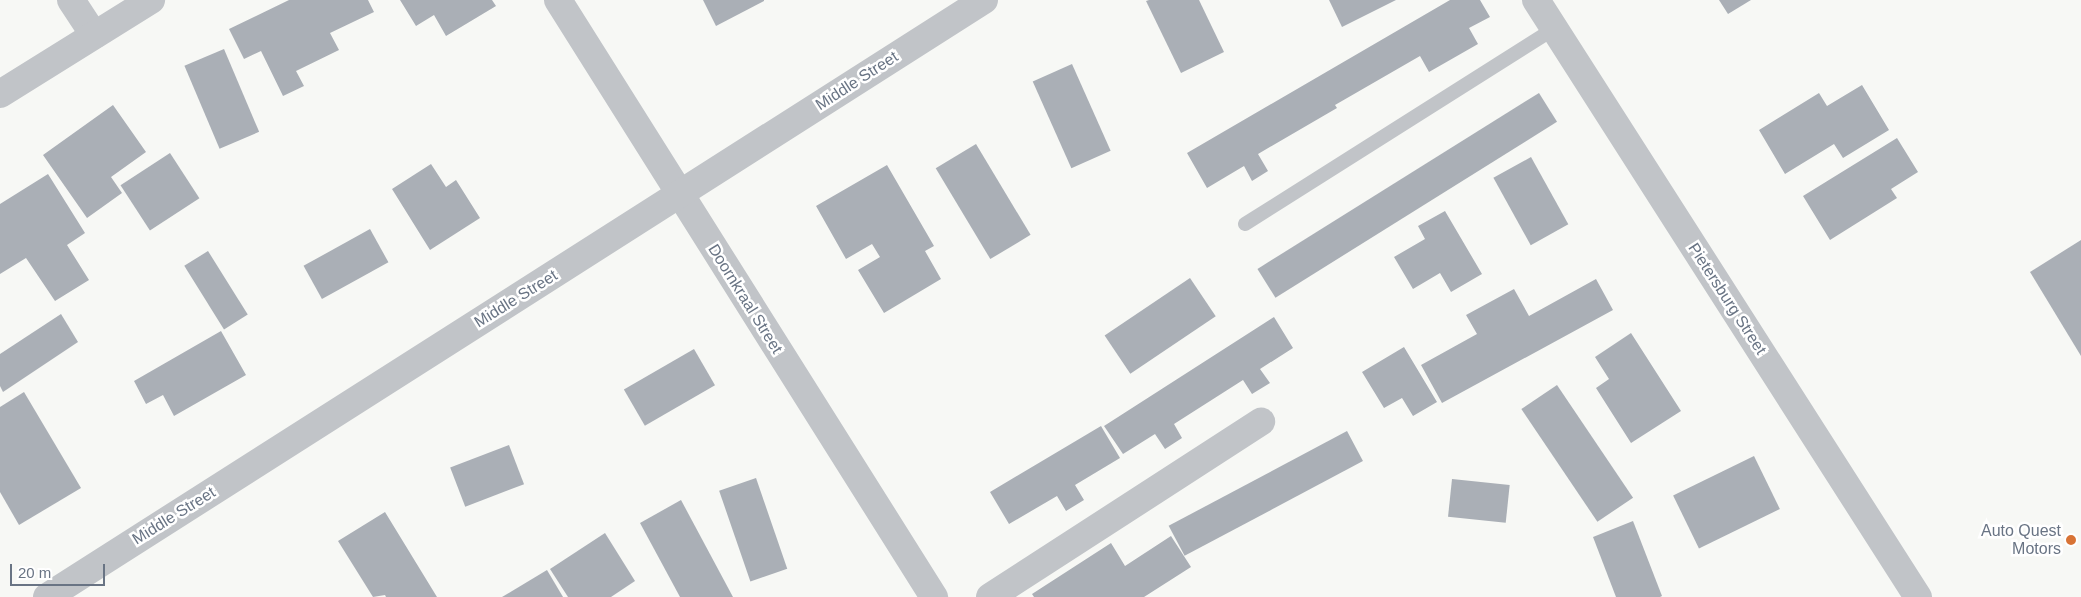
<!DOCTYPE html>
<html>
<head>
<meta charset="utf-8">
<style>
	body { margin:0 }
	#map { position:relative; width:2081px; height:597px; overflow:hidden; background:#f7f8f5; font-family:Arial,sans-serif }
	div>[style] { position:absolute }
	.building>* { inset:0; background:#aaafb6; transform-origin:0 0 }
	.service>* { height:14px; margin:-7px; padding:0 7px; transform-origin:7px; border-radius:7px; background:#c1c4c8 }
	.minor>* { height:28px; margin:-14px; padding:0 14px; transform-origin:14px; border-radius:14px; background:#c1c4c8 }
	.dots>* { width:14px; height:14px; translate:-50% -50%; box-sizing:border-box; border:2px solid #fff; border-radius:50% }
	span { translate:-50% -50%; white-space:nowrap; text-align:center; line-height:1.15; -webkit-text-stroke:5px #fff; paint-order:stroke }
	.street-label { font-size:16px; color:#697484 }
	.poi-label { font-size:16px; color:#697484 }
	.right { translate:-100% -50%; text-align:right }
	.scale { position:absolute; left:10px; top:564px; width:95px; height:22px; box-sizing:border-box; border:2px solid #697484; border-top:0; padding-left:6px; font-size:15px; line-height:18px; white-space:nowrap; color:#697484; -webkit-text-stroke:4px #fff; paint-order:stroke }
</style>
</head>
<body>
<div id="map">
	<div class="building">
		<div style="clip-path:polygon(289px 0,368px 0,374px 12px,330px 33px,339px 50px,296px 71px,304px 86px,283px 96px,261px 51px,244px 59px,229px 29px)"></div>
		<div style="clip-path:polygon(400px 0,492px 0,496px 6px,446px 36px,434px 15px,416px 26px)"></div>
		<div style="clip-path:polygon(703px 0,764px 0,764px 1px,716px 26px)"></div>
		<div style="clip-path:polygon(1149px 0,1199px 0,1224px 52px,1181px 73px,1146px 1px)"></div>
		<div style="clip-path:polygon(1329px 0,1396px 0,1342px 27px)"></div>
		<div style="clip-path:polygon(1450px 0,1480px 0,1490px 17px,1469px 28px,1478px 44px,1429px 72px,1420px 56px,1335px 105px,1337px 108px,1258px 154px,1268px 171px,1252px 181px,1244px 166px,1207px 188px,1187px 153px)"></div>
		<div style="clip-path:polygon(1719px 0,1751px 0,1728px 14px)"></div>
		<div style="left:224px;top:49px;width:90px;height:43px;rotate:67deg"></div>
		<div style="left:1072px;top:64px;width:95px;height:43px;rotate:66deg"></div>
		<div style="clip-path:polygon(1862px 85px,1889px 130px,1843px 158px,1834px 144px,1785px 174px,1759px 130px,1819px 93px,1827px 106px)"></div>
		<div style="left:1539px;top:93px;width:34px;height:332px;rotate:58deg"></div>
		<div style="clip-path:polygon(113px 105px,146px 152px,111px 177px,122px 193px,87px 218px,43px 155px)"></div>
		<div style="clip-path:polygon(1897px 138px,1918px 172px,1891px 189px,1897px 198px,1830px 240px,1803px 196px)"></div>
		<div style="left:976px;top:144px;width:106px;height:47px;rotate:59deg"></div>
		<div style="left:170px;top:153px;width:54px;height:59px;rotate:57deg"></div>
		<div style="left:1531px;top:157px;width:77px;height:43px;rotate:61deg"></div>
		<div style="clip-path:polygon(431px 164px,446px 187px,456px 180px,480px 218px,430px 250px,392px 189px)"></div>
		<div style="clip-path:polygon(887px 165px,934px 246px,925px 251px,941px 279px,884px 313px,858px 270px,880px 257px,872px 244px,846px 259px,816px 206px)"></div>
		<div style="clip-path:polygon(48px 174px,85px 233px,67px 245px,89px 280px,55px 301px,26px 258px,0 274px,0 204px)"></div>
		<div style="clip-path:polygon(1445px 211px,1482px 274px,1451px 292px,1440px 273px,1413px 289px,1394px 257px,1425px 239px,1418px 226px)"></div>
		<div style="left:370px;top:229px;width:38px;height:76px;rotate:61deg"></div>
		<div style="clip-path:polygon(2081px 240px,2081px 356px,2030px 272px)"></div>
		<div style="left:208px;top:251px;width:75px;height:28px;rotate:58deg"></div>
		<div style="left:1190px;top:278px;width:46px;height:103px;rotate:56deg"></div>
		<div style="clip-path:polygon(1596px 279px,1613px 310px,1442px 403px,1421px 365px,1477px 334px,1466px 315px,1514px 289px,1529px 316px)"></div>
		<div style="clip-path:polygon(61px 314px,78px 342px,3px 392px,0 386px,0 354px)"></div>
		<div style="clip-path:polygon(1274px 317px,1293px 348px,1260px 369px,1270px 383px,1252px 394px,1243px 380px,1174px 424px,1182px 438px,1165px 449px,1155px 434px,1123px 454px,1104px 426px)"></div>
		<div style="clip-path:polygon(221px 331px,246px 375px,174px 416px,163px 395px,146px 404px,134px 381px)"></div>
		<div style="clip-path:polygon(1631px 333px,1681px 411px,1631px 443px,1596px 388px,1609px 379px,1595px 357px)"></div>
		<div style="clip-path:polygon(1404px 347px,1437px 402px,1413px 416px,1402px 398px,1384px 408px,1362px 372px)"></div>
		<div style="left:694px;top:349px;width:42px;height:81px;rotate:60deg"></div>
		<div style="left:1557px;top:385px;width:136px;height:43px;rotate:56deg"></div>
		<div style="clip-path:polygon(24px 392px,81px 488px,19px 525px,0 492px,0 407px)"></div>
		<div style="clip-path:polygon(1101px 426px,1120px 458px,1075px 485px,1084px 500px,1066px 511px,1057px 496px,1009px 524px,990px 492px)"></div>
		<div style="left:1347px;top:431px;width:34px;height:202px;rotate:62deg"></div>
		<div style="left:509px;top:445px;width:42px;height:63px;rotate:69deg"></div>
		<div style="left:1754px;top:456px;width:59px;height:90px;rotate:64deg"></div>
		<div style="left:756px;top:478px;width:96px;height:39px;rotate:71deg"></div>
		<div style="left:1452px;top:479px;width:58px;height:38px;rotate:6deg"></div>
		<div style="clip-path:polygon(681px 500px,733px 597px,680px 597px,640px 523px)"></div>
		<div style="clip-path:polygon(385px 512px,437px 597px,386px 597px,385px 595px,373px 597px,338px 541px)"></div>
		<div style="clip-path:polygon(1633px 521px,1662px 596px,1660px 597px,1616px 597px,1593px 537px)"></div>
		<div style="clip-path:polygon(605px 533px,635px 581px,611px 597px,568px 597px,550px 569px)"></div>
		<div style="clip-path:polygon(1171px 536px,1191px 567px,1144px 597px,1034px 597px,1032px 594px,1111px 543px,1125px 566px)"></div>
		<div style="clip-path:polygon(547px 570px,563px 597px,502px 597px)"></div>
	</div>
	<div class="service">
		<div style="left:1245px;top:224px;width:365px;rotate:-32.3deg"></div>
	</div>
	<div class="minor">
		<div style="left:71px;top:0;width:42px;rotate:56.7deg"></div>
		<div style="left:558px;top:0;width:706px;rotate:57.8deg"></div>
		<div style="left:1536px;top:0;width:709px;rotate:57.39deg"></div>
		<div style="left:0;top:94px;width:178px;rotate:-31.9deg"></div>
		<div style="left:47px;top:597px;width:1111px;rotate:-32.5deg"></div>
		<div style="left:990px;top:597px;width:323px;rotate:-32.9deg"></div>
	</div>
	<div class="dots">
		<div style="left:2071px;top:540px;background:#d87335"></div>
	</div>
	<div class="street-label">
		<span style="left:857px;top:81px;rotate:-33deg">Middle Street</span>
		<span style="left:516px;top:299px;rotate:-32deg">Middle Street</span>
		<span style="left:745px;top:299px;rotate:58deg">Doornkraal Street</span>
		<span style="left:1727px;top:299px;rotate:57deg">Pietersburg Street</span>
		<span style="left:174px;top:516px;rotate:-32deg">Middle Street</span>
	</div>
	<div class="poi-label">
		<span class="right" style="left:2061px;top:540px">Auto Quest<br>Motors</span>
	</div>
	<div class="scale">20 m</div>
</div>
</body>
</html>
